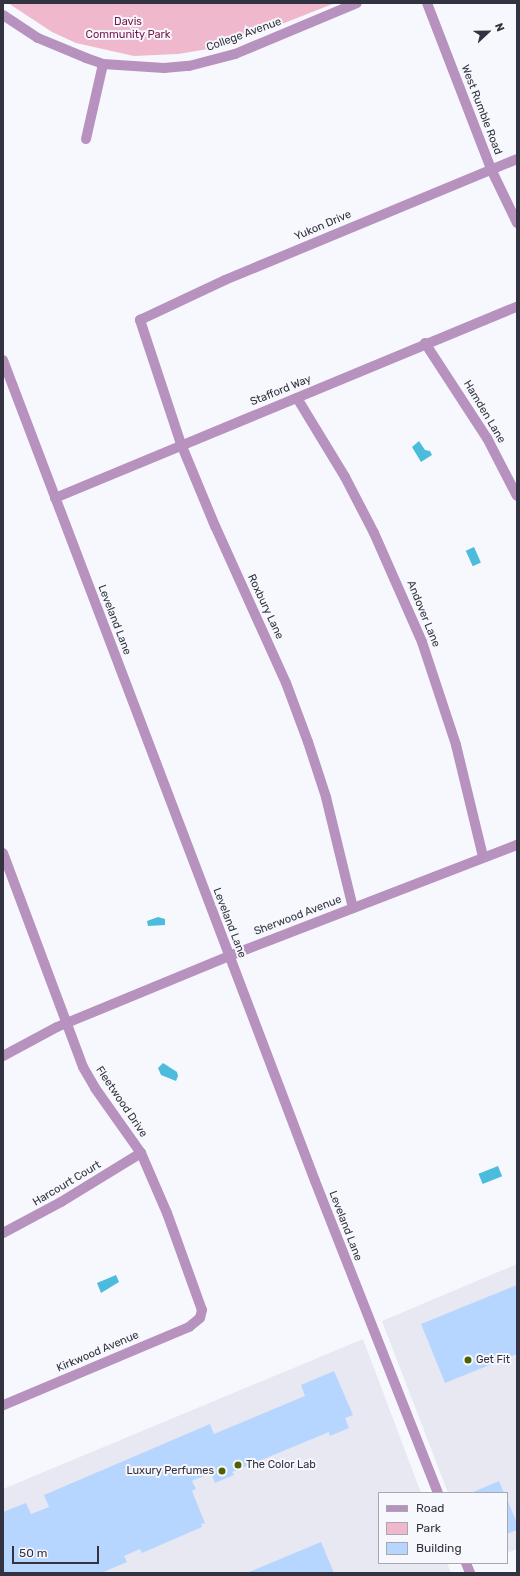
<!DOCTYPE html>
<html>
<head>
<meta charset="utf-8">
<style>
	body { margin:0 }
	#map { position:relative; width:520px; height:1576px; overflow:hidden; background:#f7f7fe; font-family:Rubik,sans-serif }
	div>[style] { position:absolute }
	.built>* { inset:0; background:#e8e8f2 }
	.green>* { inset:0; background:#f0b8cc }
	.water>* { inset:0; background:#4cbcdd; transform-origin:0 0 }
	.building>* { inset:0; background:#b6d6ff }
	.minor>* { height:10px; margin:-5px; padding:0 5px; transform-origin:5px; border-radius:5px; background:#b892bf }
	.dots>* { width:11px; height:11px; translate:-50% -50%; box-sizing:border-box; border:2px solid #f7f7fe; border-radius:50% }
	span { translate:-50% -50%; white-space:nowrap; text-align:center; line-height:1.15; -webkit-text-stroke:4px #f7f7fe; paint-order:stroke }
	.park-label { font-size:11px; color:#7a1649 }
	.street-label { font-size:11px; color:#333240 }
	.poi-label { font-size:11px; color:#333240 }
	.left { translate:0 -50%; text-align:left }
	.right { translate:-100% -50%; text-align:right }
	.frame { position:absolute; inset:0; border:4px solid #333240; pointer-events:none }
	.legend { position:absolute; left:378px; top:1492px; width:130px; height:72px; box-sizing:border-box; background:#f7f7fe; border:1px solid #a9a8b2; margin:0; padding:5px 7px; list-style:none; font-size:12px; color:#333240 }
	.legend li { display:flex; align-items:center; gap:8px; height:20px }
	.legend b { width:20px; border:1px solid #a9a8b2 }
	.north { position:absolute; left:468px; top:12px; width:40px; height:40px; -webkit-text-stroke:3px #f7f7fe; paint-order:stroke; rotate:68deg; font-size:11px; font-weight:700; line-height:16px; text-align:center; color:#333240 }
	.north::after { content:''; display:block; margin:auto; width:14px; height:18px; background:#333240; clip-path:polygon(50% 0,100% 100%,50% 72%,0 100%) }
	.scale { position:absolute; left:12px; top:1546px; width:87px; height:18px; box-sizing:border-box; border:2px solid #333240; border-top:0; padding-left:5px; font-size:12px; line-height:14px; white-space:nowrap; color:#333240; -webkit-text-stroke:3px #f7f7fe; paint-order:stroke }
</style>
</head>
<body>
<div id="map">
	<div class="built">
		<div style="clip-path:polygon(517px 1264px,517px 1549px,507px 1553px,507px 1493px,448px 1493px,382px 1321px)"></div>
		<div style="clip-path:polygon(363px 1339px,421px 1493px,379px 1493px,379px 1563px,447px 1563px,451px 1573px,3px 1573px,3px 1489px)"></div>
	</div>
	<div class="green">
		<div style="clip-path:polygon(8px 3px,335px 3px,226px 46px,178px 54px,134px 56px,76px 43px,52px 32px)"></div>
	</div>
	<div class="water">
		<div style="clip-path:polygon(419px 441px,425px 450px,430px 451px,432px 455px,421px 462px,412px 447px)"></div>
		<div style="left:474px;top:547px;width:17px;height:9px;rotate:66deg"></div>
		<div style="clip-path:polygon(158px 917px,165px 919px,165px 925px,148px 926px,147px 921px)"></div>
		<div style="clip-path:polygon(163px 1063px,177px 1072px,178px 1076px,176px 1081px,161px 1075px,158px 1068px)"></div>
		<div style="left:498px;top:1166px;width:11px;height:21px;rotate:68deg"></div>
		<div style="clip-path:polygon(116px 1275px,119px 1282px,101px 1293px,97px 1283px)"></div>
	</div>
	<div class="building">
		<div style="clip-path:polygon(517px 1285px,517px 1354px,445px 1383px,421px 1324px)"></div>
		<div style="clip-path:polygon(334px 1371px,353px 1415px,345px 1418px,349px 1428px,330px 1436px,329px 1432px,232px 1472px,234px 1475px,215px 1483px,211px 1473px,192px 1481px,196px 1489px,192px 1491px,205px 1523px,201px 1524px,202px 1527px,142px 1553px,140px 1549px,124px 1556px,127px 1562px,101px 1573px,3px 1573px,3px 1512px,26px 1503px,31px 1514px,49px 1507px,44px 1495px,210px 1424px,214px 1434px,305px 1396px,301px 1385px)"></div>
		<div style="clip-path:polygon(499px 1481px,504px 1493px,471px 1493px)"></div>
		<div style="clip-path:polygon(507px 1499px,517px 1523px,517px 1530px,507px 1534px)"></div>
		<div style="clip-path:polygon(321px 1542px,334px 1573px,247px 1573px)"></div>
	</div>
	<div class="minor">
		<div style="left:427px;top:3px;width:178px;rotate:68.9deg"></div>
		<div style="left:491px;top:169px;width:60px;rotate:64.3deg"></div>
		<div style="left:3px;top:15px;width:42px;rotate:33.3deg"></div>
		<div style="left:38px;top:38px;width:52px;rotate:22.6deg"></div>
		<div style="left:86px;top:58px;width:18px;rotate:19deg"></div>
		<div style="left:103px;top:64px;width:61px;rotate:3.8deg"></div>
		<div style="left:164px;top:68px;width:25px;rotate:-5deg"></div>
		<div style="left:189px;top:66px;width:48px;rotate:-14.6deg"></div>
		<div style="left:235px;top:54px;width:132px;rotate:-22.7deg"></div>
		<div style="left:86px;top:139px;width:77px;rotate:-77.2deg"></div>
		<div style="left:425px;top:343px;width:113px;rotate:56.9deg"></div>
		<div style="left:487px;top:438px;width:65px;rotate:62.7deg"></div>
		<div style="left:3px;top:360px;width:878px;rotate:69.19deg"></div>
		<div style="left:315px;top:1181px;width:335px;rotate:68.5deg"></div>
		<div style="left:297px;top:398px;width:92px;rotate:58.7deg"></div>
		<div style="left:345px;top:477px;width:63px;rotate:62.6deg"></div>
		<div style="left:374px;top:533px;width:119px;rotate:66.2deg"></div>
		<div style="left:422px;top:642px;width:108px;rotate:71.7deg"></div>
		<div style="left:456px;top:745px;width:115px;rotate:76.4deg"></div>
		<div style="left:55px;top:498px;width:500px;rotate:-22.5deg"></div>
		<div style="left:3px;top:853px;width:228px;rotate:69.5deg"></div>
		<div style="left:83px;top:1067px;width:24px;rotate:60deg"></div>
		<div style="left:95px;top:1088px;width:80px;rotate:54.7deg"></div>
		<div style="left:141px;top:1153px;width:65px;rotate:66.6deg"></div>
		<div style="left:167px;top:1213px;width:103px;rotate:70.2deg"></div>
		<div style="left:202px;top:1310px;width:8px;rotate:104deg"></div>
		<div style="left:200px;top:1318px;width:14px;rotate:141deg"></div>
		<div style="left:189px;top:1327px;width:202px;rotate:157.2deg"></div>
		<div style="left:353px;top:908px;width:114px;rotate:-103.7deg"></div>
		<div style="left:326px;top:797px;width:58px;rotate:-108.1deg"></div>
		<div style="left:308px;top:742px;width:63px;rotate:-110.4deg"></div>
		<div style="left:286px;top:683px;width:172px;rotate:-114.3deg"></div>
		<div style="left:215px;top:526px;width:89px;rotate:-112.5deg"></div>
		<div style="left:181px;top:444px;width:131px;rotate:-108.3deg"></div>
		<div style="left:140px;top:320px;width:94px;rotate:-25.2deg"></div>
		<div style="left:225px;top:280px;width:316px;rotate:-22.5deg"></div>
		<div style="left:3px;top:1056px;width:61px;rotate:-28.2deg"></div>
		<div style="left:57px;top:1027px;width:186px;rotate:-22.4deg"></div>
		<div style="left:229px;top:956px;width:309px;rotate:-21.1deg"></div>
		<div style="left:3px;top:1233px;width:66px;rotate:-28.1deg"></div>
		<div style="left:61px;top:1202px;width:94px;rotate:-31.5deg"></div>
		<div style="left:466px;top:1563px;width:11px;rotate:68deg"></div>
	</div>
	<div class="dots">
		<div style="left:468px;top:1360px;background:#506003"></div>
		<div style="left:238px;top:1465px;background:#506003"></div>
		<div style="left:222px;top:1471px;background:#506003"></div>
	</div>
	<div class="park-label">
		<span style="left:128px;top:29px">Davis<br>Community Park</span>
	</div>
	<div class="street-label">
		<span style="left:244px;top:35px;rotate:-20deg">College Avenue</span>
		<span style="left:481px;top:110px;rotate:69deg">West Rumble Road</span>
		<span style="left:323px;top:226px;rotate:-23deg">Yukon Drive</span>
		<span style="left:281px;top:391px;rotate:-22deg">Stafford Way</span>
		<span style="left:484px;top:412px;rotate:59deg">Hamden Lane</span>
		<span style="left:265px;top:607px;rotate:65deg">Roxbury Lane</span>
		<span style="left:423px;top:614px;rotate:68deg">Andover Lane</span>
		<span style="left:114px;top:620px;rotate:69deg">Leveland Lane</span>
		<span style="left:298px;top:916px;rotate:-21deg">Sherwood Avenue</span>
		<span style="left:229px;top:923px;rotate:69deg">Leveland Lane</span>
		<span style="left:121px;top:1102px;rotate:56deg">Fleetwood Drive</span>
		<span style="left:67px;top:1184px;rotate:-31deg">Harcourt Court</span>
		<span style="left:345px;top:1226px;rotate:69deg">Leveland Lane</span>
		<span style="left:98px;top:1352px;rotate:-23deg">Kirkwood Avenue</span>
	</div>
	<div class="poi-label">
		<span class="left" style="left:476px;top:1360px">Get Fit</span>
		<span class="left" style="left:246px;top:1465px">The Color Lab</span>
		<span class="right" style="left:214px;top:1471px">Luxury Perfumes</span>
	</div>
	<div class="frame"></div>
	<ul class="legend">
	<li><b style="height:5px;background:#b892bf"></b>Road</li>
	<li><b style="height:11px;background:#f0b8cc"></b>Park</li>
	<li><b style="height:11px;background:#b6d6ff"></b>Building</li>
	</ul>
	<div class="north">N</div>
	<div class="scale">50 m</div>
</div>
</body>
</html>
